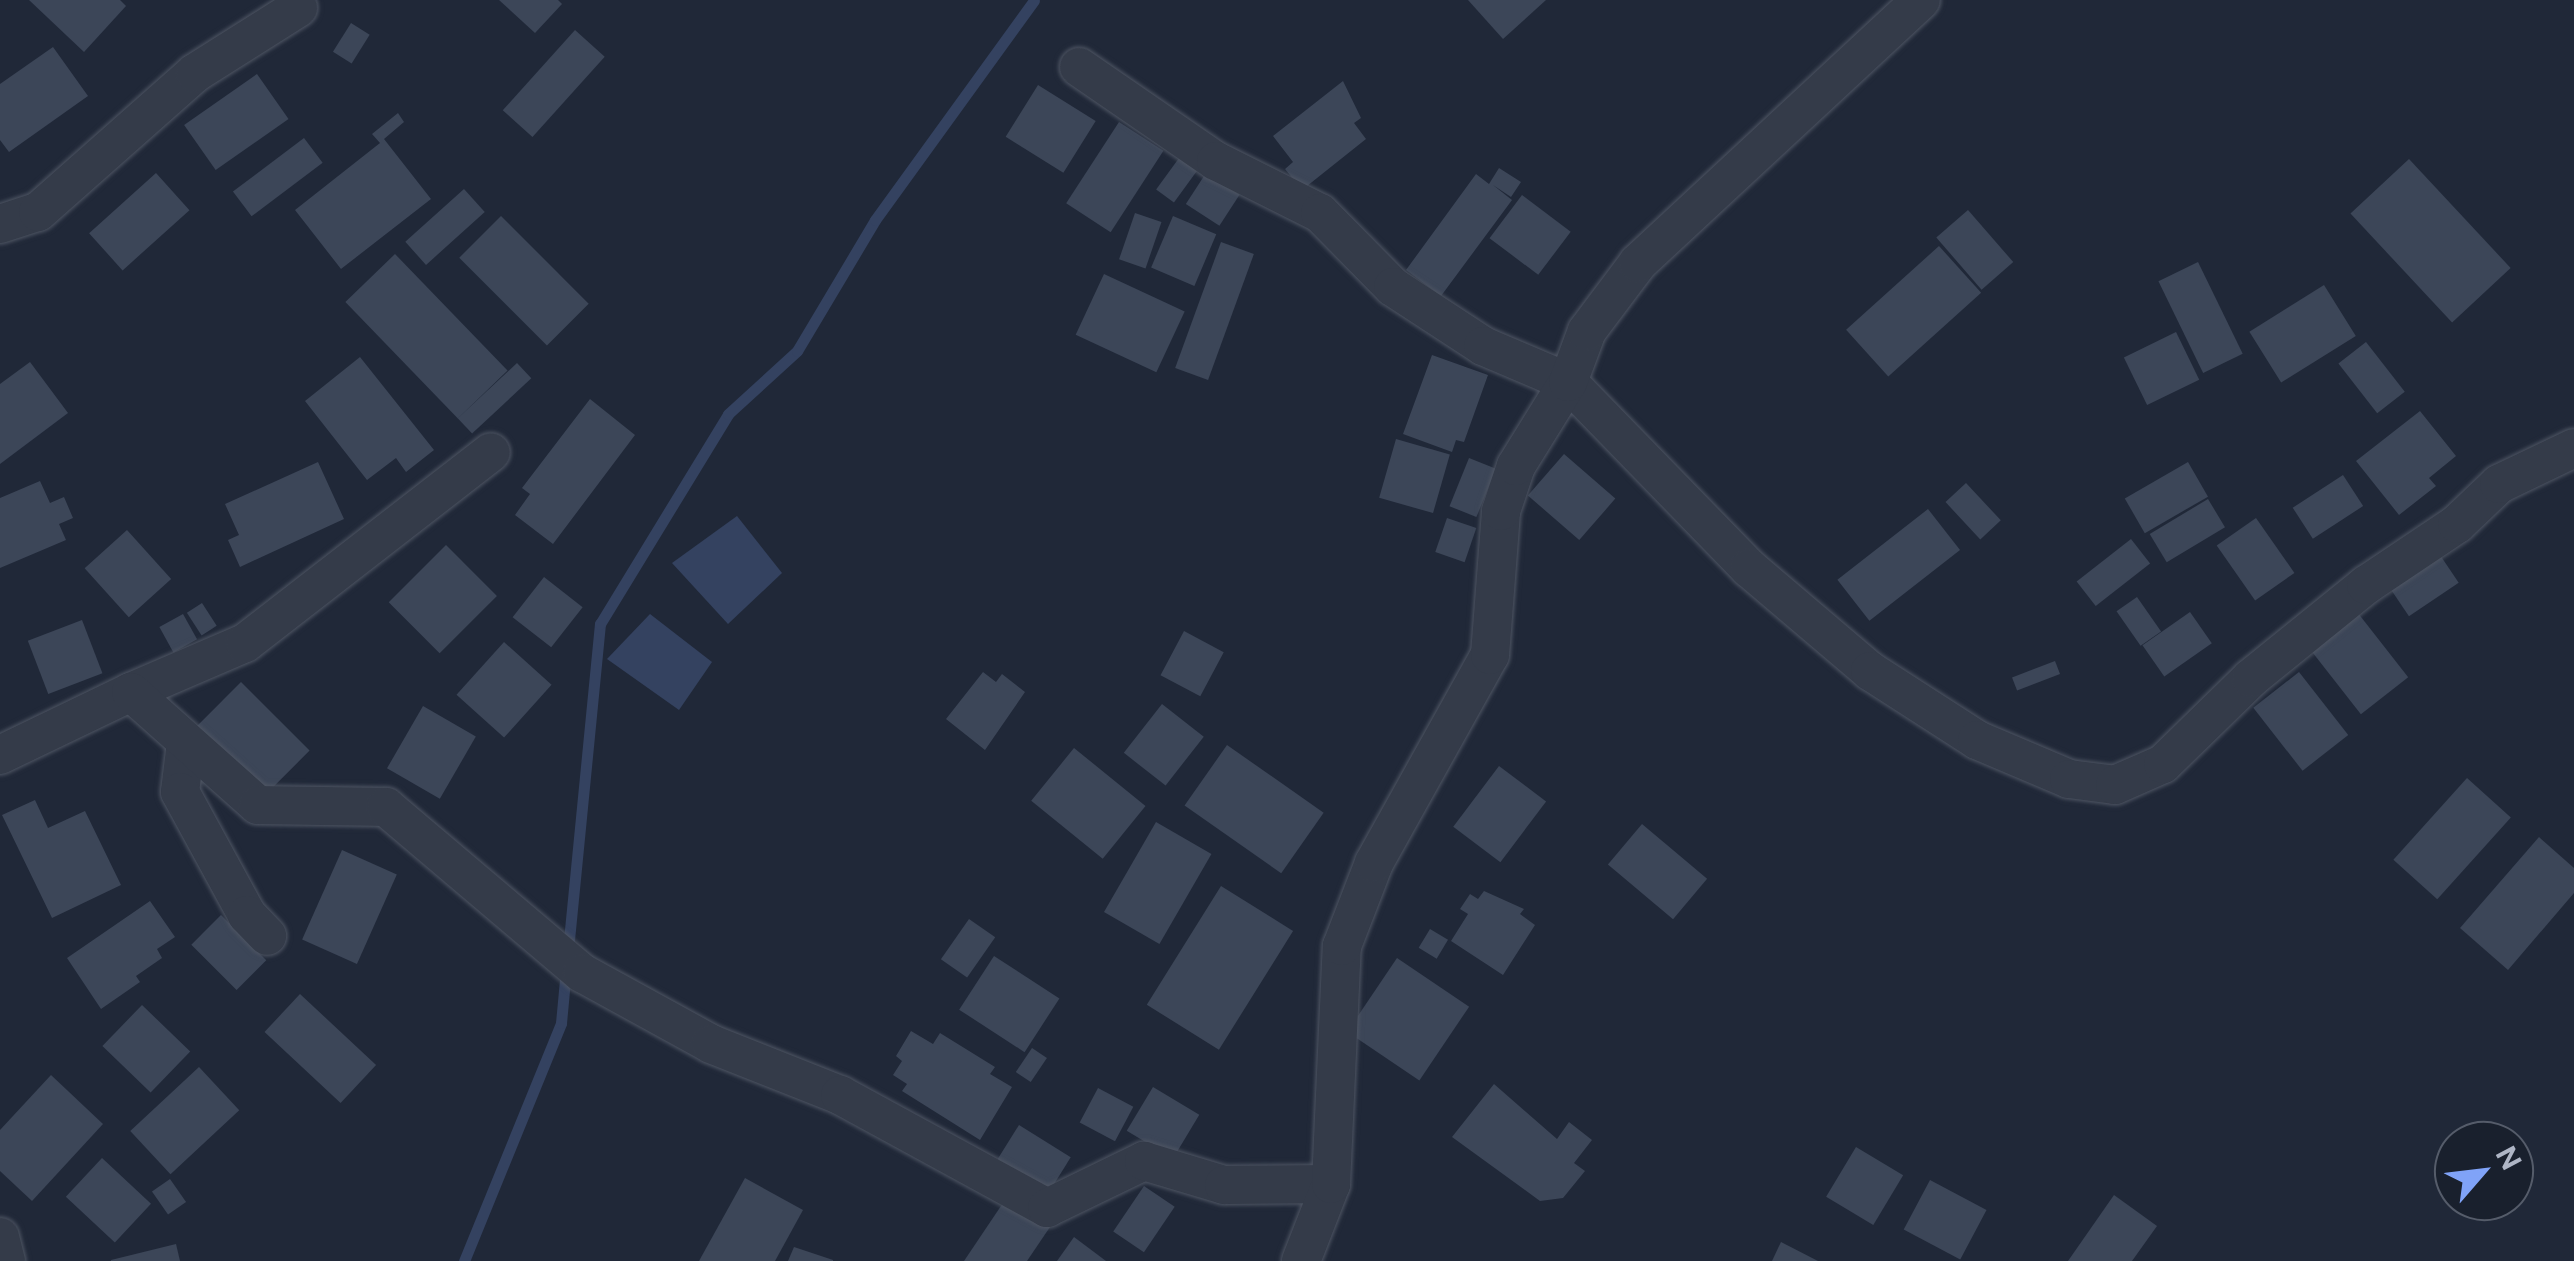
<!DOCTYPE html>
<html>
<head>
<meta charset="utf-8">
<style>
	body { margin:0 }
	#map { position:relative; width:2574px; height:1261px; overflow:hidden; background:#202838; font-family:"Public Sans",sans-serif }
	div>[style] { position:absolute }
	.water>* { inset:0; background:#344260 }
	.stream>* { height:11px; margin:-5.5px; padding:0 5.5px; transform-origin:5.5px; border-radius:5.5px; background:#344260 }
	.building>* { inset:0; background:#3c4658; transform-origin:0 0 }
	.roads { filter:drop-shadow(0 0 2px #4e5563) drop-shadow(0 0 2px #4e5563) }
	.street>* { height:38px; margin:-19px; padding:0 19px; transform-origin:19px; border-radius:19px; background:#343b49 }
	span { translate:-50% -50%; white-space:nowrap; text-align:center; line-height:1.15; -webkit-text-stroke:8px #19202d; paint-order:stroke }
	.north { position:absolute; left:2434px; top:1121px; width:100px; height:100px; box-sizing:border-box; background:#19202d; border:2px solid #555c6a; border-radius:50%; rotate:62deg; font-size:28px; font-weight:700; line-height:40px; text-align:center; color:#aeb5c5 }
	.north::after { content:''; display:block; margin:auto; width:35px; height:45px; background:#80a3f8; clip-path:polygon(50% 0,100% 100%,50% 72%,0 100%) }
</style>
</head>
<body>
<div id="map">
	<div class="water">
		<div style="clip-path:polygon(737px 516px,782px 573px,728px 624px,672px 563px)"></div>
		<div style="clip-path:polygon(650px 614px,712px 662px,679px 710px,607px 659px)"></div>
	</div>
	<div class="stream">
		<div style="left:568px;top:950px;width:328px;rotate:-84.4deg"></div>
		<div style="left:600px;top:624px;width:246px;rotate:-58.6deg"></div>
		<div style="left:728px;top:414px;width:93px;rotate:-42.4deg"></div>
		<div style="left:797px;top:351px;width:152px;rotate:-59.2deg"></div>
		<div style="left:875px;top:220px;width:271px;rotate:-54.1deg"></div>
		<div style="left:464px;top:1261px;width:257px;rotate:-67.8deg"></div>
		<div style="left:561px;top:1023px;width:54px;rotate:-84.7deg"></div>
	</div>
	<div class="building">
		<div style="clip-path:polygon(29px 0,120px 0,126px 6px,84px 52px)"></div>
		<div style="clip-path:polygon(499px 0,558px 0,562px 4px,535px 33px)"></div>
		<div style="clip-path:polygon(1468px 0,1546px 0,1503px 39px)"></div>
		<div style="left:351px;top:23px;width:22px;height:34px;rotate:32deg"></div>
		<div style="left:575px;top:30px;width:40px;height:108px;rotate:42deg"></div>
		<div style="clip-path:polygon(53px 47px,88px 96px,9px 152px,0 140px,0 84px)"></div>
		<div style="left:257px;top:74px;width:55px;height:89px;rotate:55deg"></div>
		<div style="clip-path:polygon(1343px 81px,1361px 118px,1354px 123px,1366px 139px,1302px 190px,1285px 169px,1293px 162px,1273px 136px)"></div>
		<div style="left:1038px;top:85px;width:68px;height:61px;rotate:32deg"></div>
		<div style="clip-path:polygon(398px 113px,404px 122px,384px 139px,431px 199px,341px 269px,295px 210px,380px 143px,372px 134px)"></div>
		<div style="left:1119px;top:122px;width:53px;height:97px;rotate:33deg"></div>
		<div style="left:304px;top:138px;width:31px;height:89px;rotate:53deg"></div>
		<div style="left:1182px;top:154px;width:22px;height:44px;rotate:36deg"></div>
		<div style="left:2409px;top:159px;width:149px;height:80px;rotate:47deg"></div>
		<div style="clip-path:polygon(1499px 168px,1521px 182px,1511px 197px,1493px 185px,1512px 200px,1441px 296px,1406px 270px,1476px 174px,1489px 184px)"></div>
		<div style="left:156px;top:173px;width:50px;height:90px;rotate:48deg"></div>
		<div style="left:1206px;top:173px;width:40px;height:37px;rotate:33deg"></div>
		<div style="left:464px;top:189px;width:31px;height:79px;rotate:48deg"></div>
		<div style="left:1522px;top:195px;width:61px;height:54px;rotate:37deg"></div>
		<div style="left:1968px;top:210px;width:69px;height:42px;rotate:49deg"></div>
		<div style="left:1135px;top:213px;width:28px;height:49px;rotate:19deg"></div>
		<div style="left:501px;top:216px;width:124px;height:59px;rotate:45deg"></div>
		<div style="left:1173px;top:216px;width:47px;height:56px;rotate:23deg"></div>
		<div style="left:1221px;top:242px;width:35px;height:134px;rotate:20deg"></div>
		<div style="left:1939px;top:246px;width:63px;height:125px;rotate:48deg"></div>
		<div style="left:395px;top:254px;width:162px;height:69px;rotate:46deg"></div>
		<div style="left:2198px;top:262px;width:102px;height:44px;rotate:64deg"></div>
		<div style="left:1104px;top:274px;width:89px;height:67px;rotate:25deg"></div>
		<div style="left:2324px;top:285px;width:60px;height:88px;rotate:58deg"></div>
		<div style="left:2176px;top:332px;width:53px;height:58px;rotate:64deg"></div>
		<div style="left:2366px;top:342px;width:63px;height:35px;rotate:52deg"></div>
		<div style="clip-path:polygon(1432px 355px,1488px 375px,1464px 442px,1456px 440px,1452px 452px,1403px 434px)"></div>
		<div style="clip-path:polygon(360px 357px,434px 450px,406px 472px,396px 458px,367px 480px,305px 401px)"></div>
		<div style="clip-path:polygon(30px 362px,68px 413px,0 464px,0 384px)"></div>
		<div style="left:517px;top:363px;width:21px;height:81px;rotate:47deg"></div>
		<div style="clip-path:polygon(590px 399px,635px 435px,553px 544px,515px 515px,530px 494px,522px 488px)"></div>
		<div style="clip-path:polygon(2420px 411px,2456px 456px,2429px 478px,2436px 486px,2399px 515px,2356px 461px)"></div>
		<div style="left:1396px;top:439px;width:56px;height:61px;rotate:16deg"></div>
		<div style="left:1564px;top:454px;width:68px;height:55px;rotate:41deg"></div>
		<div style="left:1469px;top:458px;width:29px;height:52px;rotate:22deg"></div>
		<div style="clip-path:polygon(318px 462px,344px 519px,240px 567px,228px 540px,239px 535px,225px 504px)"></div>
		<div style="left:2188px;top:462px;width:40px;height:73px;rotate:60deg"></div>
		<div style="left:2343px;top:475px;width:37px;height:60px;rotate:57deg"></div>
		<div style="clip-path:polygon(40px 481px,50px 503px,64px 497px,73px 518px,59px 524px,66px 540px,0 568px,0 498px)"></div>
		<div style="left:1966px;top:483px;width:51px;height:28px;rotate:47deg"></div>
		<div style="left:2208px;top:499px;width:33px;height:68px;rotate:59deg"></div>
		<div style="left:1928px;top:509px;width:52px;height:115px;rotate:52deg"></div>
		<div style="left:1447px;top:518px;width:31px;height:36px;rotate:19deg"></div>
		<div style="left:2256px;top:518px;width:67px;height:48px;rotate:55deg"></div>
		<div style="left:127px;top:530px;width:66px;height:57px;rotate:48deg"></div>
		<div style="left:2131px;top:539px;width:31px;height:69px;rotate:52deg"></div>
		<div style="left:446px;top:545px;width:72px;height:81px;rotate:45deg"></div>
		<div style="left:2438px;top:552px;width:37px;height:60px;rotate:56deg"></div>
		<div style="left:544px;top:577px;width:49px;height:51px;rotate:38deg"></div>
		<div style="left:2137px;top:597px;width:42px;height:25px;rotate:55deg"></div>
		<div style="left:202px;top:603px;width:27px;height:18px;rotate:57deg"></div>
		<div style="left:2354px;top:608px;width:88px;height:60px;rotate:52deg"></div>
		<div style="left:2190px;top:612px;width:38px;height:58px;rotate:55deg"></div>
		<div style="left:183px;top:614px;width:29px;height:27px;rotate:61deg"></div>
		<div style="left:82px;top:620px;width:57px;height:58px;rotate:69deg"></div>
		<div style="left:1184px;top:631px;width:45px;height:50px;rotate:28deg"></div>
		<div style="left:504px;top:642px;width:64px;height:71px;rotate:42deg"></div>
		<div style="left:2055px;top:661px;width:14px;height:46px;rotate:69deg"></div>
		<div style="clip-path:polygon(983px 672px,996px 682px,1002px 674px,1025px 692px,985px 750px,946px 719px)"></div>
		<div style="left:2299px;top:672px;width:80px;height:58px;rotate:52deg"></div>
		<div style="left:241px;top:682px;width:97px;height:66px;rotate:45deg"></div>
		<div style="left:1162px;top:704px;width:53px;height:62px;rotate:38deg"></div>
		<div style="left:423px;top:706px;width:61px;height:72px;rotate:30deg"></div>
		<div style="left:1227px;top:745px;width:118px;height:74px;rotate:35deg"></div>
		<div style="left:1074px;top:748px;width:92px;height:68px;rotate:39deg"></div>
		<div style="left:1499px;top:766px;width:59px;height:76px;rotate:37deg"></div>
		<div style="left:2467px;top:778px;width:59px;height:110px;rotate:42deg"></div>
		<div style="clip-path:polygon(35px 800px,48px 828px,85px 811px,121px 885px,52px 918px,2px 815px)"></div>
		<div style="left:1156px;top:822px;width:64px;height:104px;rotate:30deg"></div>
		<div style="left:1642px;top:824px;width:85px;height:53px;rotate:40deg"></div>
		<div style="clip-path:polygon(2539px 837px,2574px 868px,2574px 893px,2508px 970px,2460px 928px)"></div>
		<div style="left:342px;top:850px;width:60px;height:98px;rotate:24deg"></div>
		<div style="left:1221px;top:886px;width:85px;height:140px;rotate:32deg"></div>
		<div style="clip-path:polygon(1484px 891px,1524px 909px,1520px 914px,1535px 925px,1503px 975px,1451px 941px,1468px 914px,1460px 909px,1470px 894px,1478px 899px)"></div>
		<div style="clip-path:polygon(150px 901px,175px 937px,157px 949px,162px 958px,136px 976px,140px 982px,101px 1009px,67px 958px)"></div>
		<div style="left:221px;top:915px;width:64px;height:42px;rotate:45deg"></div>
		<div style="left:969px;top:919px;width:32px;height:49px;rotate:35deg"></div>
		<div style="left:1430px;top:929px;width:21px;height:22px;rotate:31deg"></div>
		<div style="left:994px;top:956px;width:78px;height:64px;rotate:33deg"></div>
		<div style="left:1397px;top:958px;width:87px;height:89px;rotate:34deg"></div>
		<div style="left:300px;top:994px;width:104px;height:52px;rotate:43deg"></div>
		<div style="left:142px;top:1005px;width:67px;height:57px;rotate:44deg"></div>
		<div style="clip-path:polygon(911px 1031px,933px 1044px,940px 1033px,995px 1067px,990px 1074px,1012px 1087px,980px 1140px,902px 1091px,907px 1084px,893px 1075px,902px 1061px,896px 1056px)"></div>
		<div style="left:1032px;top:1048px;width:18px;height:29px;rotate:34deg"></div>
		<div style="left:199px;top:1067px;width:59px;height:94px;rotate:47deg"></div>
		<div style="clip-path:polygon(51px 1075px,103px 1124px,32px 1201px,0 1171px,0 1130px)"></div>
		<div style="clip-path:polygon(1494px 1084px,1557px 1139px,1569px 1122px,1592px 1140px,1574px 1163px,1585px 1171px,1563px 1198px,1540px 1201px,1452px 1137px)"></div>
		<div style="left:1153px;top:1087px;width:54px;height:51px;rotate:31deg"></div>
		<div style="left:1098px;top:1088px;width:40px;height:39px;rotate:28deg"></div>
		<div style="left:1019px;top:1125px;width:61px;height:49px;rotate:32deg"></div>
		<div style="left:1856px;top:1147px;width:55px;height:58px;rotate:31deg"></div>
		<div style="left:102px;top:1158px;width:67px;height:53px;rotate:43deg"></div>
		<div style="clip-path:polygon(745px 1178px,803px 1210px,775px 1261px,699px 1261px)"></div>
		<div style="left:170px;top:1179px;width:28px;height:22px;rotate:55deg"></div>
		<div style="left:1930px;top:1180px;width:64px;height:56px;rotate:28deg"></div>
		<div style="left:1144px;top:1186px;width:37px;height:55px;rotate:34deg"></div>
		<div style="clip-path:polygon(2114px 1195px,2157px 1226px,2132px 1261px,2068px 1261px)"></div>
		<div style="clip-path:polygon(1007px 1197px,1050px 1227px,1027px 1261px,964px 1261px)"></div>
		<div style="clip-path:polygon(1074px 1237px,1106px 1261px,1057px 1261px)"></div>
		<div style="clip-path:polygon(1781px 1242px,1818px 1261px,1772px 1261px)"></div>
		<div style="clip-path:polygon(176px 1244px,180px 1261px,111px 1261px,111px 1260px)"></div>
		<div style="clip-path:polygon(794px 1247px,833px 1260px,833px 1261px,788px 1261px)"></div>
	</div>
	<div class="roads">
		<div class="street">
			<div style="left:1079px;top:67px;width:166px;rotate:34.5deg"></div>
			<div style="left:1216px;top:161px;width:116px;rotate:26.6deg"></div>
			<div style="left:1320px;top:213px;width:104px;rotate:45.4deg"></div>
			<div style="left:1393px;top:287px;width:108px;rotate:33.2deg"></div>
			<div style="left:1483px;top:346px;width:92px;rotate:23deg"></div>
			<div style="left:1568px;top:382px;width:260px;rotate:45.8deg"></div>
			<div style="left:1749px;top:568px;width:159px;rotate:40.4deg"></div>
			<div style="left:1870px;top:671px;width:127px;rotate:32.8deg"></div>
			<div style="left:1977px;top:740px;width:100px;rotate:23deg"></div>
			<div style="left:2069px;top:779px;width:46px;rotate:7.4deg"></div>
			<div style="left:2115px;top:785px;width:52px;rotate:-23.6deg"></div>
			<div style="left:2163px;top:764px;width:123px;rotate:-44.3deg"></div>
			<div style="left:2251px;top:678px;width:148px;rotate:-39deg"></div>
			<div style="left:2366px;top:585px;width:110px;rotate:-33.8deg"></div>
			<div style="left:2457px;top:524px;width:58px;rotate:-43.6deg"></div>
			<div style="left:2499px;top:484px;width:83px;rotate:-25.6deg"></div>
			<div style="left:0;top:224px;width:40px;rotate:-18deg"></div>
			<div style="left:38px;top:212px;width:210px;rotate:-41.5deg"></div>
			<div style="left:195px;top:73px;width:122px;rotate:-32.3deg"></div>
			<div style="left:131px;top:692px;width:124px;rotate:-23.3deg"></div>
			<div style="left:245px;top:643px;width:311px;rotate:-37.8deg"></div>
			<div style="left:186px;top:743px;width:49px;rotate:97deg"></div>
			<div style="left:180px;top:792px;width:140px;rotate:61.4deg"></div>
			<div style="left:247px;top:915px;width:29px;rotate:46deg"></div>
			<div style="left:0;top:755px;width:145px;rotate:-25.7deg"></div>
			<div style="left:131px;top:692px;width:170px;rotate:41.7deg"></div>
			<div style="left:258px;top:805px;width:128px;rotate:0.9deg"></div>
			<div style="left:386px;top:807px;width:257px;rotate:40.3deg"></div>
			<div style="left:582px;top:973px;width:147px;rotate:28.8deg"></div>
			<div style="left:711px;top:1044px;width:139px;rotate:21.6deg"></div>
			<div style="left:840px;top:1095px;width:236px;rotate:28.6deg"></div>
			<div style="left:1047px;top:1208px;width:108px;rotate:-25.9deg"></div>
			<div style="left:1144px;top:1161px;width:84px;rotate:16.7deg"></div>
			<div style="left:1224px;top:1185px;width:107px;rotate:-0.5deg"></div>
			<div style="left:0;top:1237px;width:25px;rotate:76deg"></div>
			<div style="left:1301px;top:1261px;width:83px;rotate:-68.7deg"></div>
			<div style="left:1331px;top:1184px;width:238px;rotate:-87.4deg"></div>
			<div style="left:1342px;top:946px;width:89px;rotate:-68.9deg"></div>
			<div style="left:1374px;top:863px;width:238px;rotate:-60.9deg"></div>
			<div style="left:1490px;top:655px;width:144px;rotate:-85.6deg"></div>
			<div style="left:1501px;top:511px;width:47px;rotate:-71.6deg"></div>
			<div style="left:1516px;top:466px;width:99px;rotate:-58.2deg"></div>
			<div style="left:1568px;top:382px;width:54px;rotate:-69.6deg"></div>
			<div style="left:1587px;top:331px;width:85px;rotate:-53.1deg"></div>
			<div style="left:1638px;top:263px;width:386px;rotate:-42.9deg"></div>
		</div>
	</div>
	<div class="north">N</div>
</div>
</body>
</html>
